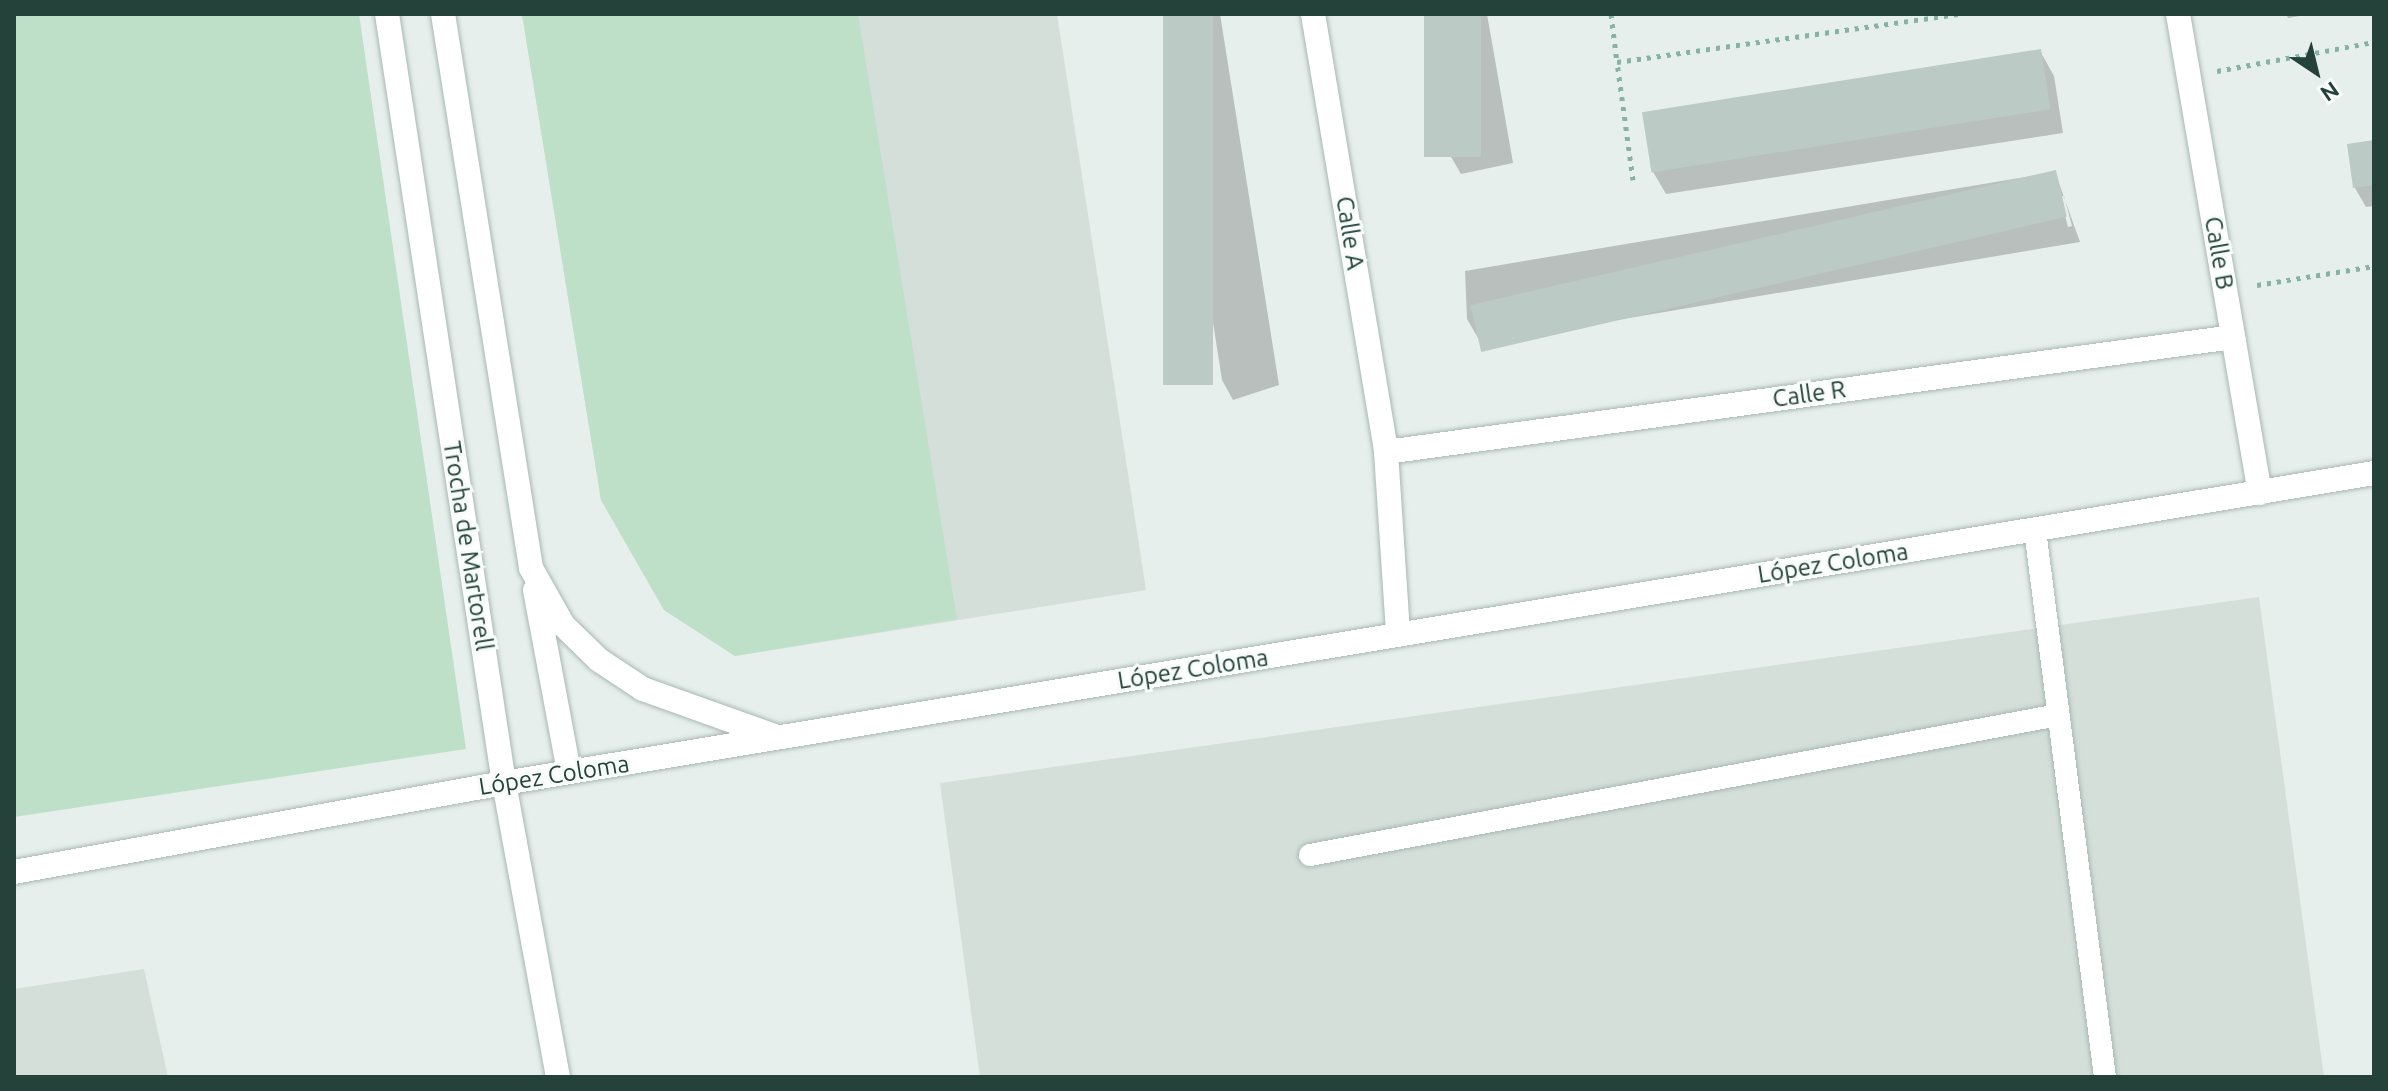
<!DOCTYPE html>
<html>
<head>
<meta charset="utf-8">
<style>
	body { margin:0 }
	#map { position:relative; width:2388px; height:1091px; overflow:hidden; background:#e6efeb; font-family:Ubuntu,sans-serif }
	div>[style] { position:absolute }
	.built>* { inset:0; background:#d4dfda }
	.green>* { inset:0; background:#bfe0c8 }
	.shadow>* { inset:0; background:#0003 }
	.building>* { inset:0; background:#bbcac4; transform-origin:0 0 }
	.path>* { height:5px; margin-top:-2.5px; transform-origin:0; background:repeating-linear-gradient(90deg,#86b3a5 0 4px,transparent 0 10px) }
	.roads { filter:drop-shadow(0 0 2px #a8b8b2) drop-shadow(0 0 2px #a8b8b2) }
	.service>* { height:22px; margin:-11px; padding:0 11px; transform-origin:11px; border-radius:11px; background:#fff }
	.minor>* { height:24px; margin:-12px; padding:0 12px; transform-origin:12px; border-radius:12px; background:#fff }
	.tertiary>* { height:24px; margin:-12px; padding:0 12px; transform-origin:12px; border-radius:12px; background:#fff }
	.secondary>* { height:24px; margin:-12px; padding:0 12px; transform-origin:12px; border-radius:12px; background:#fff }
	span { translate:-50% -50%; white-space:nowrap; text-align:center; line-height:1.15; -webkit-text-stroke:6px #f7fbf9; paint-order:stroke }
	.street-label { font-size:24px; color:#24423a }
	.frame { position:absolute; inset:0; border:16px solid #24423a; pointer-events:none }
	.north { position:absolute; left:2276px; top:32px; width:80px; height:80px; -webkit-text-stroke:6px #f7fbf9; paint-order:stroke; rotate:145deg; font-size:22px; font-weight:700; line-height:32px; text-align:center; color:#24423a }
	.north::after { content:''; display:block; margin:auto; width:28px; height:36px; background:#24423a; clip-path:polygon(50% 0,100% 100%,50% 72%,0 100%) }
</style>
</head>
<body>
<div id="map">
	<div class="built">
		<div style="clip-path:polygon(522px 14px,1057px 14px,1146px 590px,735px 656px,664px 610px,601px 500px)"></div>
		<div style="clip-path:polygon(2259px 597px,2324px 1077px,980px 1077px,940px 783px)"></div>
		<div style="clip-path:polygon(144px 969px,168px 1077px,14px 1077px,14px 989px)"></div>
	</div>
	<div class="green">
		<div style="clip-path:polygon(14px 14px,359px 14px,466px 749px,14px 817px)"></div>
		<div style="clip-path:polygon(522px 14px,858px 14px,957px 619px,735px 656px,664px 610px,601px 500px)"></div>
	</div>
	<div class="shadow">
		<div style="clip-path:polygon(1165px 14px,1220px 14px,1279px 385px,1233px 400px,1222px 380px)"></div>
		<div style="clip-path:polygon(1427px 14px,1487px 14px,1513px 163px,1461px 174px,1450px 155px)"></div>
		<div style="clip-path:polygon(2286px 14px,2311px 14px,2288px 18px)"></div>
		<div style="clip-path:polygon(2040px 51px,2054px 76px,2063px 133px,1666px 194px,1652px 170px,1644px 113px)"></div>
		<div style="clip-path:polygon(2374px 142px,2374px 206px,2366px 207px,2355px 188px)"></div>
		<div style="clip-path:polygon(evenodd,2055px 172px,2080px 242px,1481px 343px,1467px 319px,1465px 271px,2055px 172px,2060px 196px,2064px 196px,2072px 226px,2068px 227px,2060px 196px)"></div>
	</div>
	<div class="building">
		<div style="left:1163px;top:14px;width:50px;height:371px"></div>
		<div style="left:1424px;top:14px;width:57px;height:143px"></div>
		<div style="left:2041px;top:49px;width:61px;height:404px;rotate:81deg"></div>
		<div style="clip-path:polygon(2374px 140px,2374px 185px,2353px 188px,2347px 144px)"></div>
		<div style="left:2056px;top:170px;width:48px;height:601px;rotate:77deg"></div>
	</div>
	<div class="path">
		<div style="left:1611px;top:14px;width:48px;rotate:82.9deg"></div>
		<div style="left:2217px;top:71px;width:160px;rotate:-10.5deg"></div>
		<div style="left:1633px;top:180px;width:119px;rotate:-97.7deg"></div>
		<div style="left:1617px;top:62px;width:344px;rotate:-8deg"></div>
		<div style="left:2257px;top:285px;width:119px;rotate:-9.2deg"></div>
	</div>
	<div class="roads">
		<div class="service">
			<div style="left:2035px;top:530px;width:551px;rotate:82.71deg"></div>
			<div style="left:1310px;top:855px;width:761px;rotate:-10.6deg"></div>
		</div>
		<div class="minor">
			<div style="left:1313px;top:14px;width:444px;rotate:80.5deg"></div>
			<div style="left:1386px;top:452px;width:183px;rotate:86.2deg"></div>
			<div style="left:2178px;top:14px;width:486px;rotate:80.3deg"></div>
			<div style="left:1386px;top:452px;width:855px;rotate:-7.73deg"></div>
			<div style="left:504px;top:783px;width:299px;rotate:79.6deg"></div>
		</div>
		<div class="tertiary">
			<div style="left:387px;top:14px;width:778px;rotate:81.35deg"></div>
			<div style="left:443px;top:14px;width:561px;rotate:80.97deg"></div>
			<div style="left:531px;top:568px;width:65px;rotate:60.7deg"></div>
			<div style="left:563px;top:625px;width:50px;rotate:44.2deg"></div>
			<div style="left:599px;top:660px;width:53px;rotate:33.4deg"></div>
			<div style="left:643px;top:689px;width:142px;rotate:19.7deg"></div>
			<div style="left:535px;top:590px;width:185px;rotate:79.4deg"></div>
		</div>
		<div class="secondary">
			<div style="left:14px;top:872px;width:498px;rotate:-10.3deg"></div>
			<div style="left:504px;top:783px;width:1896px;rotate:-9.41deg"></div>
		</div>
	</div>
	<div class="street-label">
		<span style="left:1350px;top:233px;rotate:81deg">Calle A</span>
		<span style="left:2219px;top:253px;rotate:80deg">Calle B</span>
		<span style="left:1809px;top:394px;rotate:-8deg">Calle R</span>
		<span style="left:468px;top:546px;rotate:81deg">Trocha de Martorell</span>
		<span style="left:1833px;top:563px;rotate:-9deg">López Coloma</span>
		<span style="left:1193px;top:669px;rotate:-9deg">López Coloma</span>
		<span style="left:554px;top:775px;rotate:-9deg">López Coloma</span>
	</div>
	<div class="frame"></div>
	<div class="north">N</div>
</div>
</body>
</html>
